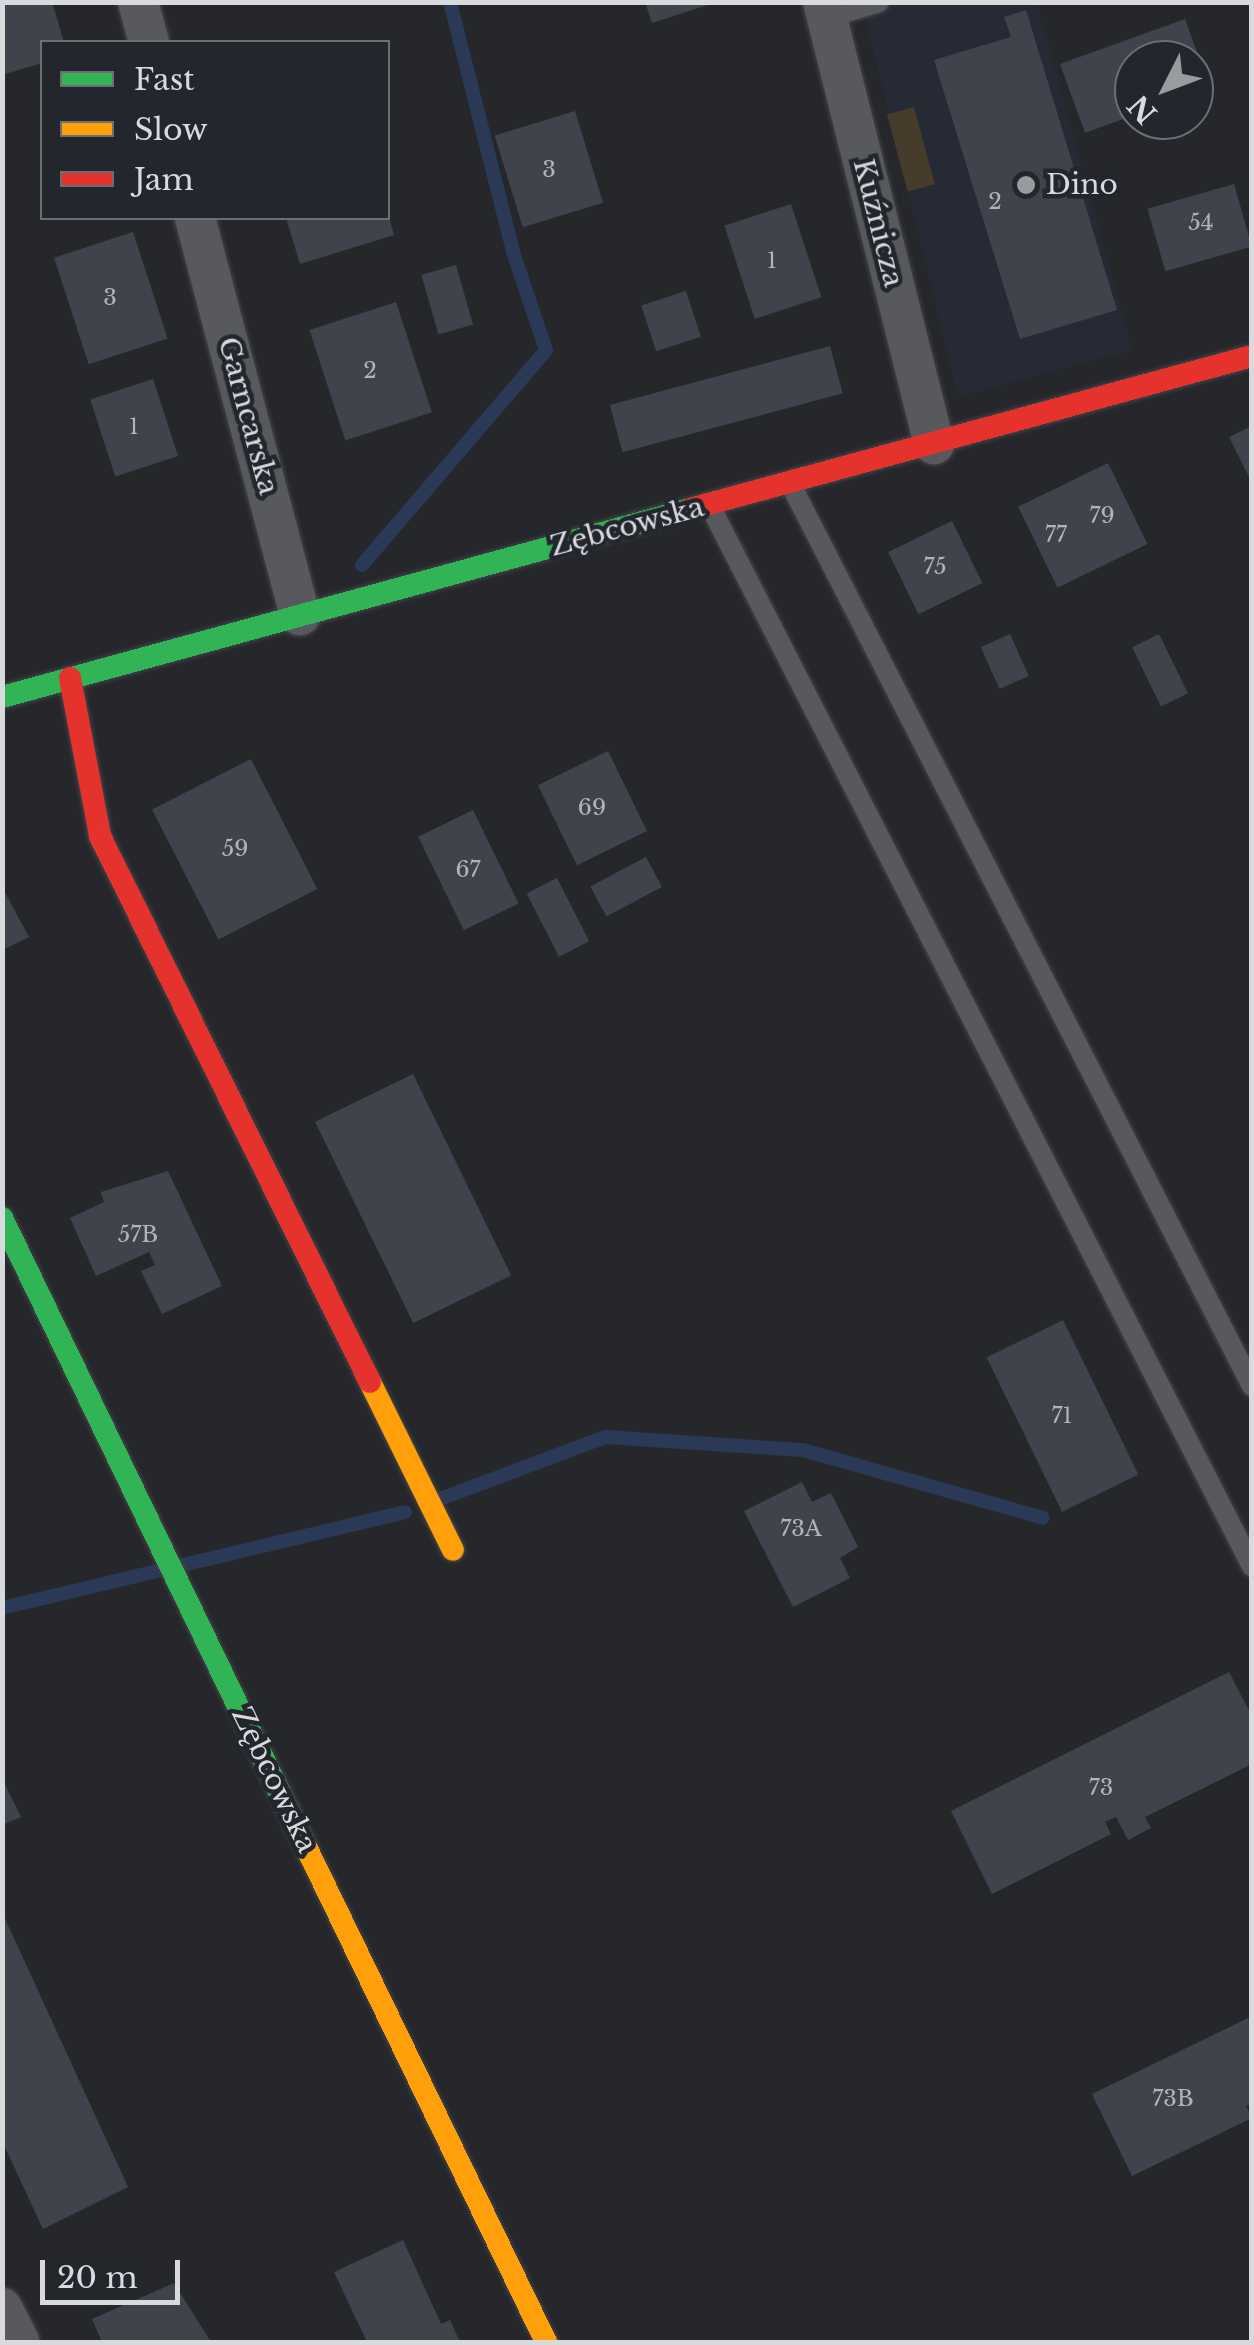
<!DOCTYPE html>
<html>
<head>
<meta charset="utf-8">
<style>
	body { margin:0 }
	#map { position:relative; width:1254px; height:2345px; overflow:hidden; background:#25272b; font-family:"Libre Baskerville",serif }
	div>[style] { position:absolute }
	.built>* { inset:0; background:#252a35 }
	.green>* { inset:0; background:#473c2b; transform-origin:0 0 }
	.stream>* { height:14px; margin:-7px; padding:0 7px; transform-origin:7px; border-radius:7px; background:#2a3956 }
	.building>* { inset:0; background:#3f444c; transform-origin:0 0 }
	.roads { filter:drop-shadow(0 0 2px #434447) drop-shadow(0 0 2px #434447) }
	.lane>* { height:20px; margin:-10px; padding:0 10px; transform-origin:10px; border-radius:10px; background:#57595c }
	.street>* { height:40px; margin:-20px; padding:0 20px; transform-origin:20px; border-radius:20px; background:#57595c }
	.fast>* { height:22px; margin:-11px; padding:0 11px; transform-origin:11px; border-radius:11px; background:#30b455 }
	.slow>* { height:22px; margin:-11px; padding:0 11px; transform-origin:11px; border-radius:11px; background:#ff9f0a }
	.jam>* { height:22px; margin:-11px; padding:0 11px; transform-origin:11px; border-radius:11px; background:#e5322d }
	.dots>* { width:28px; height:28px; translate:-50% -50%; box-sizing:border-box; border:5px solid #23262d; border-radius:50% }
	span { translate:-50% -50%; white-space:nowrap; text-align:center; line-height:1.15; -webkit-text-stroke:9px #23262d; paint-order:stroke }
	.number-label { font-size:22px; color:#b2b4ba }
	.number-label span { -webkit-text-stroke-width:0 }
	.poi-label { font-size:28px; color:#d8dade }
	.left { translate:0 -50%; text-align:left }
	.street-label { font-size:28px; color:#d8dade }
	.frame { position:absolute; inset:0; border:5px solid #d8dade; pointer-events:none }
	.legend { position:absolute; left:40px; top:40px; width:350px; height:180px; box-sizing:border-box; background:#23262d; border:2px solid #6b6e74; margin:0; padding:12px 18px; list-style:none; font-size:30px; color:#d8dade }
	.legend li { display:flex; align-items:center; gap:20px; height:50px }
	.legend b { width:50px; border:2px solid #6b6e74 }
	.north { position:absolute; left:1114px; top:40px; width:100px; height:100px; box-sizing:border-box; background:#23262d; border:2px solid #6b6e74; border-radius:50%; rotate:228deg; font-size:28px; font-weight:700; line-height:40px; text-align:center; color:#d8dade }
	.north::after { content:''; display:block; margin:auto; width:35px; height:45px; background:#999b9f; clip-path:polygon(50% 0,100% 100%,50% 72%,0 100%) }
	.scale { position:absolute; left:40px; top:2260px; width:140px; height:45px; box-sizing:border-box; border:5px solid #d8dade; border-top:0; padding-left:12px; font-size:30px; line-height:35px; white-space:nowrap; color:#d8dade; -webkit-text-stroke:8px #23262d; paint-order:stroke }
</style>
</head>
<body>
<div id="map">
	<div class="built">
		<div style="clip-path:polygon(862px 3px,1037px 3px,1132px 350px,958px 397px)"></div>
	</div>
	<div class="green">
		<div style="left:914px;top:107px;width:80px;height:28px;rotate:75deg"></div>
	</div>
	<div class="stream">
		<div style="left:362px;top:565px;width:283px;rotate:-49.4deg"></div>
		<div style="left:546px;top:350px;width:100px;rotate:-108.6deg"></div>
		<div style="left:514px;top:255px;width:261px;rotate:-104.2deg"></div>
		<div style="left:440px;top:1499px;width:176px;rotate:-20.6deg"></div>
		<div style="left:605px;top:1437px;width:198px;rotate:3.8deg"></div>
		<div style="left:803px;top:1450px;width:249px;rotate:15.8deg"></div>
		<div style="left:183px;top:1565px;width:228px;rotate:-13.4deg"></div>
		<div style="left:2px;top:1608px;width:164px;rotate:-13.4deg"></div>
	</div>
	<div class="building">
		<div style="clip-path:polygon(2px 2px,52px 2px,64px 42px,42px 42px,42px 63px,2px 75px)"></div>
		<div style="clip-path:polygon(645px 2px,714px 2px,714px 3px,652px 23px)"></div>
		<div style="clip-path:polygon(1026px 10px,1117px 310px,1020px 339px,934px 60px,1011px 37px,1004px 17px)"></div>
		<div style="clip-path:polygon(1185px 19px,1210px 88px,1194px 93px,1194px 60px,1134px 60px,1134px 115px,1085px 133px,1060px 64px)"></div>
		<div style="left:575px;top:111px;width:96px;height:84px;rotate:73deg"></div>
		<div style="left:1234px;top:184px;width:65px;height:90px;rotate:74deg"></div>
		<div style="left:791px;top:204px;width:98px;height:70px;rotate:72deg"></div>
		<div style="clip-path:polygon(286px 218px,389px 218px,394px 235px,300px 264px)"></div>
		<div style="left:133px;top:232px;width:112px;height:83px;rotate:72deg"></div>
		<div style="left:456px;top:265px;width:62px;height:36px;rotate:74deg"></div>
		<div style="left:686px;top:291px;width:48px;height:47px;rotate:72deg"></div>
		<div style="left:396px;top:302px;width:116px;height:91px;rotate:72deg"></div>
		<div style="left:830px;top:346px;width:49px;height:228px;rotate:75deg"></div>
		<div style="left:153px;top:379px;width:81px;height:66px;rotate:72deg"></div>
		<div style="clip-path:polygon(1252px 426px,1252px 483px,1229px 437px)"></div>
		<div style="left:1108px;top:463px;width:90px;height:100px;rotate:64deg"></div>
		<div style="left:952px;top:521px;width:69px;height:71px;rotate:64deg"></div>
		<div style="left:1010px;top:634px;width:46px;height:32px;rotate:66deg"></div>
		<div style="left:1159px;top:634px;width:66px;height:30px;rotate:64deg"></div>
		<div style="left:608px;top:751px;width:89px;height:78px;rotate:64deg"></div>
		<div style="left:251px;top:759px;width:146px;height:111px;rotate:63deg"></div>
		<div style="left:473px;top:810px;width:104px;height:61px;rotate:64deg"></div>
		<div style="left:646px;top:857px;width:34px;height:63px;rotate:62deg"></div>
		<div style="left:557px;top:878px;width:71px;height:34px;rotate:63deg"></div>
		<div style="clip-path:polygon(2px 887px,29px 937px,2px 950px)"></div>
		<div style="left:413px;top:1074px;width:224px;height:109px;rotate:64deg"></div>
		<div style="clip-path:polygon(168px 1171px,222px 1286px,162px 1314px,141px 1271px,155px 1265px,149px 1252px,96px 1276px,70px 1218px,104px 1202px,101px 1192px)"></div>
		<div style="left:1063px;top:1320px;width:172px;height:85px;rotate:64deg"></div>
		<div style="clip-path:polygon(802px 1482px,812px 1502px,831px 1493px,858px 1547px,840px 1558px,850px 1578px,793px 1607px,744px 1511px)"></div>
		<div style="clip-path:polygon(1229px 1672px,1252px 1716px,1252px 1764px,1145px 1817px,1151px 1828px,1128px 1840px,1116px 1817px,1105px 1822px,1111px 1834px,992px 1894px,951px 1811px)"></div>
		<div style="clip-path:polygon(2px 1778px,21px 1817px,2px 1825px)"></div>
		<div style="clip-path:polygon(2px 1912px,128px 2187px,43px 2229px,2px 2141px)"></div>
		<div style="clip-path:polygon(1252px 2016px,1252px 2103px,1246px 2106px,1252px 2118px,1132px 2176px,1092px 2094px)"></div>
		<div style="clip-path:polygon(403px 2240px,441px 2324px,450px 2320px,460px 2342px,367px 2342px,334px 2272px)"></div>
		<div style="clip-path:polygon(174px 2283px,211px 2342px,102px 2342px,92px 2319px)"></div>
	</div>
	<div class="roads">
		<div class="lane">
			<div style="left:827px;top:18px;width:54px;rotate:-17.1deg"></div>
			<div style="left:791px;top:485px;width:1012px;rotate:62.9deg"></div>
			<div style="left:710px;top:506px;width:1191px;rotate:62.92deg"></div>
		</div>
		<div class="street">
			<div style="left:138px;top:2px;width:41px;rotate:74.6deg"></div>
			<div style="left:823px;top:2px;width:456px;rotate:75.9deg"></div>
			<div style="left:195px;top:218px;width:411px;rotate:75.2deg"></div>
			<div style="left:2px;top:2308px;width:38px;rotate:63deg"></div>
		</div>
		<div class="fast">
			<div style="left:2px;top:697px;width:713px;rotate:-15.28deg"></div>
			<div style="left:2px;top:1218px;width:669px;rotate:64.2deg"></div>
		</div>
		<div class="slow">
			<div style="left:370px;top:1382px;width:187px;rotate:63.7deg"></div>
			<div style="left:293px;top:1820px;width:580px;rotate:64.14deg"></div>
		</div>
		<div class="jam">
			<div style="left:690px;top:509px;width:582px;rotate:-15.23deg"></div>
			<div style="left:70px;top:678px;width:161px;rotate:79.2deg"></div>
			<div style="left:100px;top:836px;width:609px;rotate:63.69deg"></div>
		</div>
	</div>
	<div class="dots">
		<div style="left:1026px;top:185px;background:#999b9f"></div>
	</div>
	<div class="number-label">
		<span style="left:549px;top:170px">3</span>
		<span style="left:995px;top:202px">2</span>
		<span style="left:1201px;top:223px">54</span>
		<span style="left:772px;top:261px">1</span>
		<span style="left:110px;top:298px">3</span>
		<span style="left:370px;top:371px">2</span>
		<span style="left:134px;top:427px">1</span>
		<span style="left:1102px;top:516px">79</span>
		<span style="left:1056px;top:535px">77</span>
		<span style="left:935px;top:567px">75</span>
		<span style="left:592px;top:808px">69</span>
		<span style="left:235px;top:849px">59</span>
		<span style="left:468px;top:870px">67</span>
		<span style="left:138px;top:1235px">57B</span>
		<span style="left:1062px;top:1416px">71</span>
		<span style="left:801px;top:1529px">73A</span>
		<span style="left:1101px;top:1788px">73</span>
		<span style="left:1173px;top:2099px">73B</span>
	</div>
	<div class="poi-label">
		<span class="left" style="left:1046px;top:185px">Dino</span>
	</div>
	<div class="street-label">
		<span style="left:878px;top:223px;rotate:76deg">Kuźnicza</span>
		<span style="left:248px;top:416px;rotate:75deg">Garncarska</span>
		<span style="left:627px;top:527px;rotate:-15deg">Zębcowska</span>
		<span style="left:274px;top:1780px;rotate:64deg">Zębcowska</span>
	</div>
	<div class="frame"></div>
	<ul class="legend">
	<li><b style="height:12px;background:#30b455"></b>Fast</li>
	<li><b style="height:12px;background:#ff9f0a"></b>Slow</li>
	<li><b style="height:12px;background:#e5322d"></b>Jam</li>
	</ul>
	<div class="north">N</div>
	<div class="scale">20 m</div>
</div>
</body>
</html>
